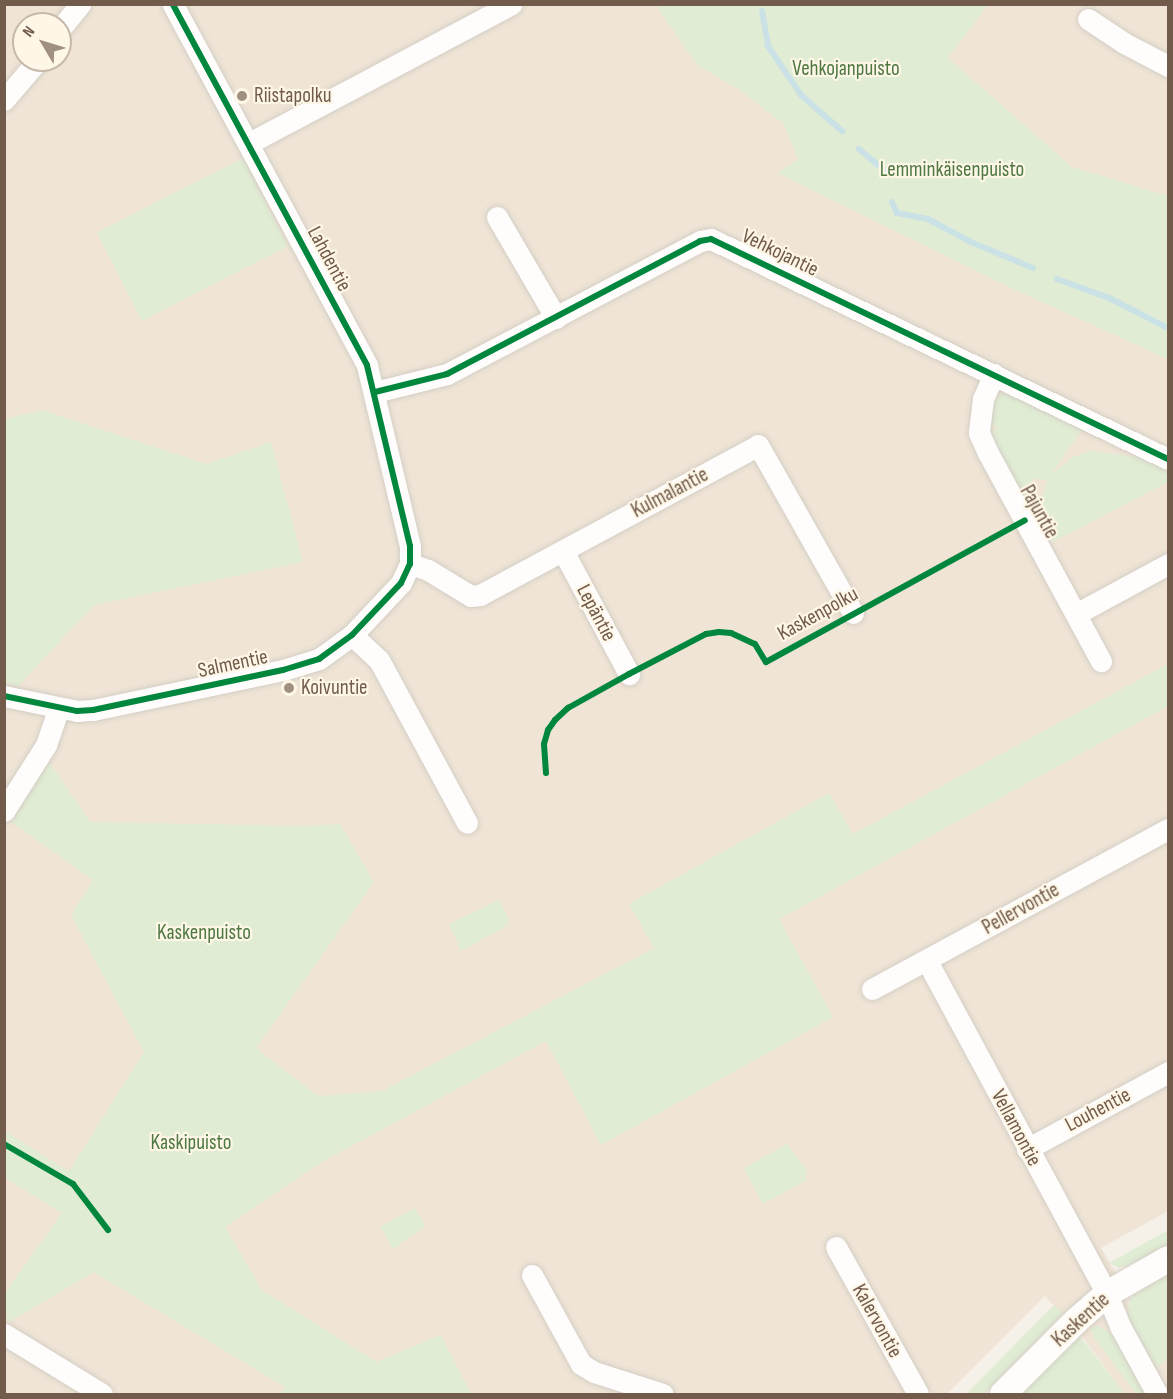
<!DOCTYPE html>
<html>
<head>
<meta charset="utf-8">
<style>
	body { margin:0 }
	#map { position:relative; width:1173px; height:1399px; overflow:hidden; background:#f5f1e8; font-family:"Sofia Sans Condensed",sans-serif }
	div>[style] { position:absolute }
	.residential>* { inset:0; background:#efe4d5 }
	.green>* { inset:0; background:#e0ecd3; transform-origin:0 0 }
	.stream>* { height:6px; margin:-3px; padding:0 3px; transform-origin:3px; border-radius:3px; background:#cae2e5 }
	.roads { filter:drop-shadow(0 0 2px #d4cec6) drop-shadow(0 0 2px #d4cec6) }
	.minor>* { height:21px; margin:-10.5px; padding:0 10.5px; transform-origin:10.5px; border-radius:10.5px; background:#fefdfc }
	.tertiary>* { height:26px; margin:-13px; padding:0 13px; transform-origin:13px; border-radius:13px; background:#fefdfc }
	.cycleway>* { height:6px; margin:-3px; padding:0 3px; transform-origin:3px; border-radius:3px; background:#00873e }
	.dots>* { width:16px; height:16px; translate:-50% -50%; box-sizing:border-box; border:3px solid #fef7e8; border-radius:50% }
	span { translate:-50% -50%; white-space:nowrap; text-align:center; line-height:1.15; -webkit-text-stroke:4.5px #fef7e8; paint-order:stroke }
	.park-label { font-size:21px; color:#4e7842 }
	.poi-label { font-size:21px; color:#725b4a }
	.left { translate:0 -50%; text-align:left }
	.street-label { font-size:21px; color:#725b4a }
	.frame { position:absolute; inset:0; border:6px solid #725b4a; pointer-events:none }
	.north { position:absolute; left:12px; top:12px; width:60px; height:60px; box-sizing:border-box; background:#fef7e8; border:2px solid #c6b9a9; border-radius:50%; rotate:308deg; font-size:16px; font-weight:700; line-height:24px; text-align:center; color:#725b4a }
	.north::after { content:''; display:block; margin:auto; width:21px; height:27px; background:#a09081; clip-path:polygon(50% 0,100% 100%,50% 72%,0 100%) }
</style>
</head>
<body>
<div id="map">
	<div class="residential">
		<div style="clip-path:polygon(evenodd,5px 5px,1168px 5px,1168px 1211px,1101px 1248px,1131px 1298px,1128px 1309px,1156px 1368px,1168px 1358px,1168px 1394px,1125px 1394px,1083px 1338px,1045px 1296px,947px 1394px,5px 1394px,5px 5px,24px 24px,60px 24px,60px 60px,24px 60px,24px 24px)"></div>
	</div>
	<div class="green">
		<div style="clip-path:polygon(656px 5px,988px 5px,948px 58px,1072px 167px,1168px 196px,1168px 359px,1009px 287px,778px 173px,798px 159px,784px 124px,738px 89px,697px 65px)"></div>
		<div style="left:243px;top:158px;width:99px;height:164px;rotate:63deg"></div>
		<div style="clip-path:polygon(1003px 393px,1013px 393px,1088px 429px,1080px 432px,1051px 475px,1073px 457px,1090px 451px,1151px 459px,1168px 468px,1168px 482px,1047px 545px,1036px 524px,1047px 480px,1031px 479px,1037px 491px,1035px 508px,1031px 512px,988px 430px,992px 433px,997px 428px,988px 422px,990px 410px,996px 399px)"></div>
		<div style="clip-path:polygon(42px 410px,206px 464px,271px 442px,303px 562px,94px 605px,18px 686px,5px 682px,5px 419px)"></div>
		<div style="clip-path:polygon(1168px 664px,1168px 706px,779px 919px,833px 1017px,601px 1145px,546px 1041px,320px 1163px,225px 1227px,262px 1290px,376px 1362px,441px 1335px,471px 1394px,281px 1394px,285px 1387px,94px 1272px,9px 1322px,5px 1316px,5px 1293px,62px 1213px,5px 1178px,4px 1131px,69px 1171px,144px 1052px,71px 915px,93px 880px,10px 821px,48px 760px,90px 822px,306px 826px,340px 824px,374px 882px,256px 1048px,318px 1096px,382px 1091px,654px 948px,629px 904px,829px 793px,853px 834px)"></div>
		<div style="clip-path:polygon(499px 900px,509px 920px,505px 927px,461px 951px,449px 924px)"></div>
		<div style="clip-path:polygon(787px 1144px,807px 1170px,805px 1181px,763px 1204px,744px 1168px)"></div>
		<div style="clip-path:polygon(415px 1208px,425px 1226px,393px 1249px,380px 1227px)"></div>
		<div style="clip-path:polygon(1168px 1230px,1168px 1244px,1127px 1266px,1117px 1267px,1109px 1263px)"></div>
		<div style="clip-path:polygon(1168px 1273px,1168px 1358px,1156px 1368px,1129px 1321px,1128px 1309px,1131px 1298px,1142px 1287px)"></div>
		<div style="clip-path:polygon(1054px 1305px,1063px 1314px,985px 1394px,966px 1394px)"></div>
		<div style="clip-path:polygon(1097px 1326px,1113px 1334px,1146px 1394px,1136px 1394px,1095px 1339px,1090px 1327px)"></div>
		<div style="clip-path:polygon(1079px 1335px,1125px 1394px,1020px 1394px)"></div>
	</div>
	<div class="stream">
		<div style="left:762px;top:11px;width:36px;rotate:80deg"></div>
		<div style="left:768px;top:46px;width:59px;rotate:56deg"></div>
		<div style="left:801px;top:95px;width:55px;rotate:41.3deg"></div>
		<div style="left:859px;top:149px;width:34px;rotate:40deg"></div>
		<div style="left:892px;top:202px;width:12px;rotate:66deg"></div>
		<div style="left:897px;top:213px;width:32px;rotate:11deg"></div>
		<div style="left:928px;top:219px;width:51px;rotate:28.1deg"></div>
		<div style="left:973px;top:243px;width:65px;rotate:22.6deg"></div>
		<div style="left:1057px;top:279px;width:55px;rotate:20.1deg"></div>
		<div style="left:1109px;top:298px;width:66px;rotate:27deg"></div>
	</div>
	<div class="roads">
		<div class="minor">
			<div style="left:1088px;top:19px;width:43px;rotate:33.7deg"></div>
			<div style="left:1124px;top:43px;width:50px;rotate:27.6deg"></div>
			<div style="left:60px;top:29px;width:32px;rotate:-51deg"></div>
			<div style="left:4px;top:100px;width:52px;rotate:-49.6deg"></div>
			<div style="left:249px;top:143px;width:297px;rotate:-27.9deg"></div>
			<div style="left:497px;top:217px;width:117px;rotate:59.7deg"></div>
			<div style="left:994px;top:374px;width:27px;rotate:114deg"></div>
			<div style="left:983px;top:399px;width:34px;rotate:97deg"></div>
			<div style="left:979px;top:433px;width:22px;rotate:66deg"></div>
			<div style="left:988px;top:453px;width:237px;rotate:61.5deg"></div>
			<div style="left:375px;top:392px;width:74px;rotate:-14deg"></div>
			<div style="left:447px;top:374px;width:286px;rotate:-27.7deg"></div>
			<div style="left:700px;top:241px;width:11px;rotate:-10deg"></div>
			<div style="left:711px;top:239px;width:507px;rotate:25.71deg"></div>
			<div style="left:563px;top:551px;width:140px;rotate:61.8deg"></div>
			<div style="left:410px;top:564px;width:19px;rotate:18deg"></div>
			<div style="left:428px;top:570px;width:50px;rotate:31.2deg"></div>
			<div style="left:471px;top:596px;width:9px;rotate:-6deg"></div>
			<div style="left:480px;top:595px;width:316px;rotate:-28.3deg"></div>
			<div style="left:758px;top:445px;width:193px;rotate:60.5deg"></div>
			<div style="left:1076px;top:614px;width:105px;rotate:-28.5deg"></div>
			<div style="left:352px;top:635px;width:37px;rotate:43deg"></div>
			<div style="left:379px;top:660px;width:185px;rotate:61.6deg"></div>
			<div style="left:4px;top:696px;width:75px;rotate:11.6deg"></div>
			<div style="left:77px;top:711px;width:16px;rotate:-4deg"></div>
			<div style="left:93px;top:710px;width:194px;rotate:-11.9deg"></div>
			<div style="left:283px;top:670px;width:38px;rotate:-17deg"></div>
			<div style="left:319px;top:659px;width:41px;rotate:-36deg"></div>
			<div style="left:352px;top:635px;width:71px;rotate:-46.7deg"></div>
			<div style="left:401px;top:583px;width:21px;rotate:-65deg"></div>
			<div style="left:410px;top:564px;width:18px;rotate:-90deg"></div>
			<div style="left:410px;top:546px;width:186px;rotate:-103.4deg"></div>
			<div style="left:367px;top:365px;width:410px;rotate:-118.3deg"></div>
			<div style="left:4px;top:811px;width:78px;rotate:-57.5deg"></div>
			<div style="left:46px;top:745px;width:39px;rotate:-71deg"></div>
			<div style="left:927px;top:961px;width:379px;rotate:61.6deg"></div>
			<div style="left:1107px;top:1294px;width:37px;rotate:68deg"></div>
			<div style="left:1121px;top:1328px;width:75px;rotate:61.4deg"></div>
			<div style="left:872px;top:989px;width:336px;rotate:-28.4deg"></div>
			<div style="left:1027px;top:1149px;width:161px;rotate:-28.6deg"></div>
			<div style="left:836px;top:1247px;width:168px;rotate:60.8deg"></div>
			<div style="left:532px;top:1275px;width:102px;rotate:61.2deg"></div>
			<div style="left:581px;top:1364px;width:15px;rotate:32deg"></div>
			<div style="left:594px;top:1372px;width:72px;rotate:17.7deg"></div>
			<div style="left:4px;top:1334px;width:115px;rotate:31.5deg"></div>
		</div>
		<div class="tertiary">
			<div style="left:1003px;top:1394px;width:105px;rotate:-45deg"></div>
			<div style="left:1077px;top:1320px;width:40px;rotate:-41deg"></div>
			<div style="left:1107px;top:1294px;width:70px;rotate:-29.8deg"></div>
		</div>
	</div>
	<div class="cycleway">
		<div style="left:375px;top:392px;width:74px;rotate:-14deg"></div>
		<div style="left:447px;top:374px;width:286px;rotate:-27.7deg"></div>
		<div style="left:700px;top:241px;width:11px;rotate:-10deg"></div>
		<div style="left:711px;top:239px;width:507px;rotate:25.71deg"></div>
		<div style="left:4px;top:696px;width:75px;rotate:11.6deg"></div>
		<div style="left:77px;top:711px;width:16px;rotate:-4deg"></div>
		<div style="left:93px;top:710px;width:194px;rotate:-11.9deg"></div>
		<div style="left:283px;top:670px;width:38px;rotate:-17deg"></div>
		<div style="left:319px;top:659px;width:41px;rotate:-36deg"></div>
		<div style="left:352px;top:635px;width:71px;rotate:-46.7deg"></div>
		<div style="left:401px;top:583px;width:21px;rotate:-65deg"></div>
		<div style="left:410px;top:564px;width:18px;rotate:-90deg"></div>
		<div style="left:410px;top:546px;width:186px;rotate:-103.4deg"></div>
		<div style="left:367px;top:365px;width:410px;rotate:-118.3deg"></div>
		<div style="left:546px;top:773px;width:29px;rotate:-94deg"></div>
		<div style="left:544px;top:744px;width:15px;rotate:-74deg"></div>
		<div style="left:548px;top:730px;width:12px;rotate:-55deg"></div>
		<div style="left:555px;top:720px;width:18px;rotate:-43deg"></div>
		<div style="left:568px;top:708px;width:70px;rotate:-29.1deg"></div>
		<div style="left:629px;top:674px;width:87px;rotate:-27.5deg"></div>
		<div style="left:706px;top:634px;width:13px;rotate:-9deg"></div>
		<div style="left:719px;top:632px;width:12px;rotate:5deg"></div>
		<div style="left:731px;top:633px;width:26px;rotate:25deg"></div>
		<div style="left:755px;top:644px;width:21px;rotate:59deg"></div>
		<div style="left:766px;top:662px;width:295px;rotate:-28.7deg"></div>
		<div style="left:4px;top:1144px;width:80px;rotate:30.1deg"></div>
		<div style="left:73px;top:1184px;width:58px;rotate:52.7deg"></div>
	</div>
	<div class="dots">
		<div style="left:242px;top:96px;background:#a09081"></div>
		<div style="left:289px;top:688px;background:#a09081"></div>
	</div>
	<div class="park-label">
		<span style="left:846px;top:69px">Vehkojanpuisto</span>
		<span style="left:952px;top:170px">Lemminkäisenpuisto</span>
		<span style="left:204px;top:933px">Kaskenpuisto</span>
		<span style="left:191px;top:1143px">Kaskipuisto</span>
	</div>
	<div class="poi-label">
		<span class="left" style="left:254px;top:96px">Riistapolku</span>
		<span class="left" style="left:301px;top:688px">Koivuntie</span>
	</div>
	<div class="street-label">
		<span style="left:780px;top:253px;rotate:26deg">Vehkojantie</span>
		<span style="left:329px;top:259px;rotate:62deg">Lahdentie</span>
		<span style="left:670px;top:493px;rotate:-28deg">Kulmalantie</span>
		<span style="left:1039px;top:512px;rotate:61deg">Pajuntie</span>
		<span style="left:596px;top:613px;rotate:62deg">Lepäntie</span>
		<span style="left:818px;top:614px;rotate:-29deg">Kaskenpolku</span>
		<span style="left:233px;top:664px;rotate:-12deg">Salmentie</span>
		<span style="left:1021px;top:909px;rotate:-29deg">Pellervontie</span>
		<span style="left:1098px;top:1110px;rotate:-28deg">Louhentie</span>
		<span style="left:1016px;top:1128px;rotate:62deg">Vellamontie</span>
		<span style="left:1081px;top:1320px;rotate:-42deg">Kaskentie</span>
		<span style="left:877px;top:1321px;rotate:61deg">Kalervontie</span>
	</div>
	<div class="frame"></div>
	<div class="north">N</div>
</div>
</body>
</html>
